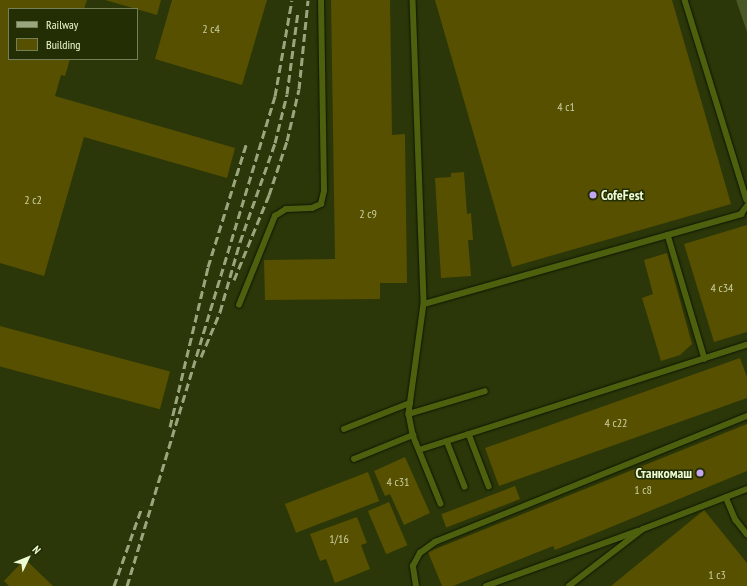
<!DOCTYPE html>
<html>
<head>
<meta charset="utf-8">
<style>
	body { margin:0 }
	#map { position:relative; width:747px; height:586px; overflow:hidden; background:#232e04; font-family:"PT Sans Narrow",sans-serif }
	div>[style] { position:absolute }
	.built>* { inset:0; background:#2b3708 }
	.green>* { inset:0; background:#495825 }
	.building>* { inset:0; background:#575000; transform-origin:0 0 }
	.roads { filter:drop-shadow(0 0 1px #0e1401) drop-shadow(0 0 1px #0e1401) }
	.lane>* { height:5.5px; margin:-2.75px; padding:0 2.75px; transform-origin:2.75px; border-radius:2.75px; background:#4d600e }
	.rail>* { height:3px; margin-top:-1.5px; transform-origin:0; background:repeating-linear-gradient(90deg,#99a67e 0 8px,transparent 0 12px) }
	.dots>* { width:11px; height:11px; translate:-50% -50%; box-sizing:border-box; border:2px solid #232e04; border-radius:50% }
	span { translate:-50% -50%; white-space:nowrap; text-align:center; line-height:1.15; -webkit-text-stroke:3px #232e04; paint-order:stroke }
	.number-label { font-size:12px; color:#c8d09f }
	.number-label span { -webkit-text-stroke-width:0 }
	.poi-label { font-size:14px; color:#edfbd4; font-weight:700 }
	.left { translate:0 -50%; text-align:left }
	.right { translate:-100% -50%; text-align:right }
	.legend { position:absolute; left:8px; top:8px; width:130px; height:52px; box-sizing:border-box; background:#232e04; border:1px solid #748057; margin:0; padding:5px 7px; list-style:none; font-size:12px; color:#edfbd4 }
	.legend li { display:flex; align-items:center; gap:8px; height:20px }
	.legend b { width:20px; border:1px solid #748057 }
	.north { position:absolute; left:8px; top:538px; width:40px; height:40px; -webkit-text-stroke:3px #232e04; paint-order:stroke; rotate:47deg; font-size:11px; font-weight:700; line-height:16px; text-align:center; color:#edfbd4 }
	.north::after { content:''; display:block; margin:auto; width:14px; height:18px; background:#edfbd4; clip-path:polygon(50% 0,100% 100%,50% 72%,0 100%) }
</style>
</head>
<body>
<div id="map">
	<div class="built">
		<div style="clip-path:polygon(evenodd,0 0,736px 0,747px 32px,747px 586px,0 586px,0 0,9px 9px,137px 9px,137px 59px,9px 59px,9px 9px)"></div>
	</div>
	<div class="green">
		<div style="clip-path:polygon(736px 0,747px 0,747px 32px)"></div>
	</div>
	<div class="building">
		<div style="clip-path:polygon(0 0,87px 0,84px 9px,9px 9px,9px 59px,70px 59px,65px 76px,61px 75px,55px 96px,235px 148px,227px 178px,84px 137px,44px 276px,0 263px)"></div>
		<div style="clip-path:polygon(105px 0,161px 0,157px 15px)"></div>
		<div style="clip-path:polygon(172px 0,267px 0,242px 85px,155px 59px)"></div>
		<div style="clip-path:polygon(331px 0,390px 0,392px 135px,405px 134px,407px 283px,380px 283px,380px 299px,265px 300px,264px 260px,335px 259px)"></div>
		<div style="clip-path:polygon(435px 0,672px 0,731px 204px,512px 267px)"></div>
		<div style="clip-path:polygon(464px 172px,467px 214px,471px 213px,473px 240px,468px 240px,471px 276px,441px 278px,435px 178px,451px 177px,451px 173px)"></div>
		<div style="clip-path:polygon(747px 225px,747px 332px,714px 342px,684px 244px)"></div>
		<div style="clip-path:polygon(667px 253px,692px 344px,680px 355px,661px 361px,642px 298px,653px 294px,644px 260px)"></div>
		<div style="left:0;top:326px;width:176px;height:39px;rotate:15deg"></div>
		<div style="clip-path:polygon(740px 358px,747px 377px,747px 398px,499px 486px,485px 448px)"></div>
		<div style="clip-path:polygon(747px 424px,747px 471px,555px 550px,553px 546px,453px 586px,442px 586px,428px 552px)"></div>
		<div style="clip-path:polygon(405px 457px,430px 513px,404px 525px,390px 494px,385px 496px,374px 471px)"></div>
		<div style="left:368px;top:472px;width:31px;height:89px;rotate:69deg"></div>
		<div style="left:515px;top:486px;width:14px;height:79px;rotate:69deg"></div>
		<div style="left:389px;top:502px;width:47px;height:23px;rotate:67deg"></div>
		<div style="clip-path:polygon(704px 510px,747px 563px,747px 586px,611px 586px)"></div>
		<div style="clip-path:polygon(357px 517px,367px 543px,361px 545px,370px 569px,335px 583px,326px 559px,320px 561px,310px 534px)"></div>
		<div style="clip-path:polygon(25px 559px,53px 586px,9px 586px,4px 581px)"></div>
	</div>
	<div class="roads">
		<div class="lane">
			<div style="left:413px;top:0;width:304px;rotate:87.9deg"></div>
			<div style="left:424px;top:304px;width:330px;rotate:-15.8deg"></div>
			<div style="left:741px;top:214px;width:10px;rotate:-53deg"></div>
			<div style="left:685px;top:0;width:209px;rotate:72.8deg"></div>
			<div style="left:668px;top:235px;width:129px;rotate:73.4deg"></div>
			<div style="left:424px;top:304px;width:111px;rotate:97.8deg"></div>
			<div style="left:409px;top:414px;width:79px;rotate:-16.8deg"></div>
			<div style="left:239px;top:305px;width:96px;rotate:-68deg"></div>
			<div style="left:275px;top:216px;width:13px;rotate:-32deg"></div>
			<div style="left:286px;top:209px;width:26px;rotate:-2deg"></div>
			<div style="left:312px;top:208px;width:10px;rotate:-24deg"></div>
			<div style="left:321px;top:204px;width:13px;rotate:-77deg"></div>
			<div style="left:324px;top:191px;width:191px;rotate:-90.9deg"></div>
			<div style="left:409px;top:414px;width:21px;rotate:79deg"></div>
			<div style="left:413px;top:435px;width:74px;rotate:67.9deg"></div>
			<div style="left:344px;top:429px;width:71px;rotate:-21.5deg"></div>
			<div style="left:469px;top:434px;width:56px;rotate:69deg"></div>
			<div style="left:447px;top:441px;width:49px;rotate:68.6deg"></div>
			<div style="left:419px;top:450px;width:344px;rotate:-17.8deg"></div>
			<div style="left:354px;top:459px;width:64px;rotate:-22.1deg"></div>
			<div style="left:726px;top:497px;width:25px;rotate:67deg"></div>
			<div style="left:736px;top:520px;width:18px;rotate:52deg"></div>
			<div style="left:416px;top:586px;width:20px;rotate:-99deg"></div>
			<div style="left:413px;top:566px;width:15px;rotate:-62deg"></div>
			<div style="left:420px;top:553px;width:19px;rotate:-36deg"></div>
			<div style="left:435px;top:542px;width:336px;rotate:-22deg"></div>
			<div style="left:486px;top:586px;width:162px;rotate:-19.9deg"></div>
			<div style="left:569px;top:586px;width:93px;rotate:-37.6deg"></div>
			<div style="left:643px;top:529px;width:111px;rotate:-21deg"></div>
		</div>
	</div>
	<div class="rail">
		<div style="left:234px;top:280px;width:92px;rotate:-67.6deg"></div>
		<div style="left:269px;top:195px;width:57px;rotate:-71.6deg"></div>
		<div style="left:287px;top:141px;width:53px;rotate:-77deg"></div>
		<div style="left:299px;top:89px;width:89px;rotate:-84.2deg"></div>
		<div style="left:201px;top:357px;width:49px;rotate:-67.1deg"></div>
		<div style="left:220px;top:312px;width:73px;rotate:-74.1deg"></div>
		<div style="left:240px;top:242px;width:105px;rotate:-70.5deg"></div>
		<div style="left:275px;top:143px;width:50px;rotate:-76.2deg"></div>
		<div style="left:287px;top:94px;width:83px;rotate:-82.4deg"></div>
		<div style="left:170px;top:427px;width:164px;rotate:-76.6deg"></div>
		<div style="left:208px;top:267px;width:128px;rotate:-72.7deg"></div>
		<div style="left:114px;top:586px;width:84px;rotate:-70.5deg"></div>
		<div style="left:127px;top:586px;width:512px;rotate:-73.19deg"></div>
		<div style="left:275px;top:96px;width:97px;rotate:-80deg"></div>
	</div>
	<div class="dots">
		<div style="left:593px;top:195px;background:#c5a6f1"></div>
		<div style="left:700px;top:473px;background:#c5a6f1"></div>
	</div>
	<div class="number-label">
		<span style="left:211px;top:29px">2 с4</span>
		<span style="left:566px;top:107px">4 с1</span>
		<span style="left:33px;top:200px">2 с2</span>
		<span style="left:368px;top:214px">2 с9</span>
		<span style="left:722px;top:288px">4 с34</span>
		<span style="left:616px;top:423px">4 с22</span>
		<span style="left:398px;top:482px">4 с31</span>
		<span style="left:643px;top:490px">1 с8</span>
		<span style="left:339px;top:539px">1/16</span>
		<span style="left:717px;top:575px">1 с3</span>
	</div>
	<div class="poi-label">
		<span class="left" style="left:601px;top:195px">CofeFest</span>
		<span class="right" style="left:692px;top:473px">Станкомаш</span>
	</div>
	<ul class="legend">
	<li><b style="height:5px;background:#99a67e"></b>Railway</li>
	<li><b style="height:11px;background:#575000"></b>Building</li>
	</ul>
	<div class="north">N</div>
</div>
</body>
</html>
